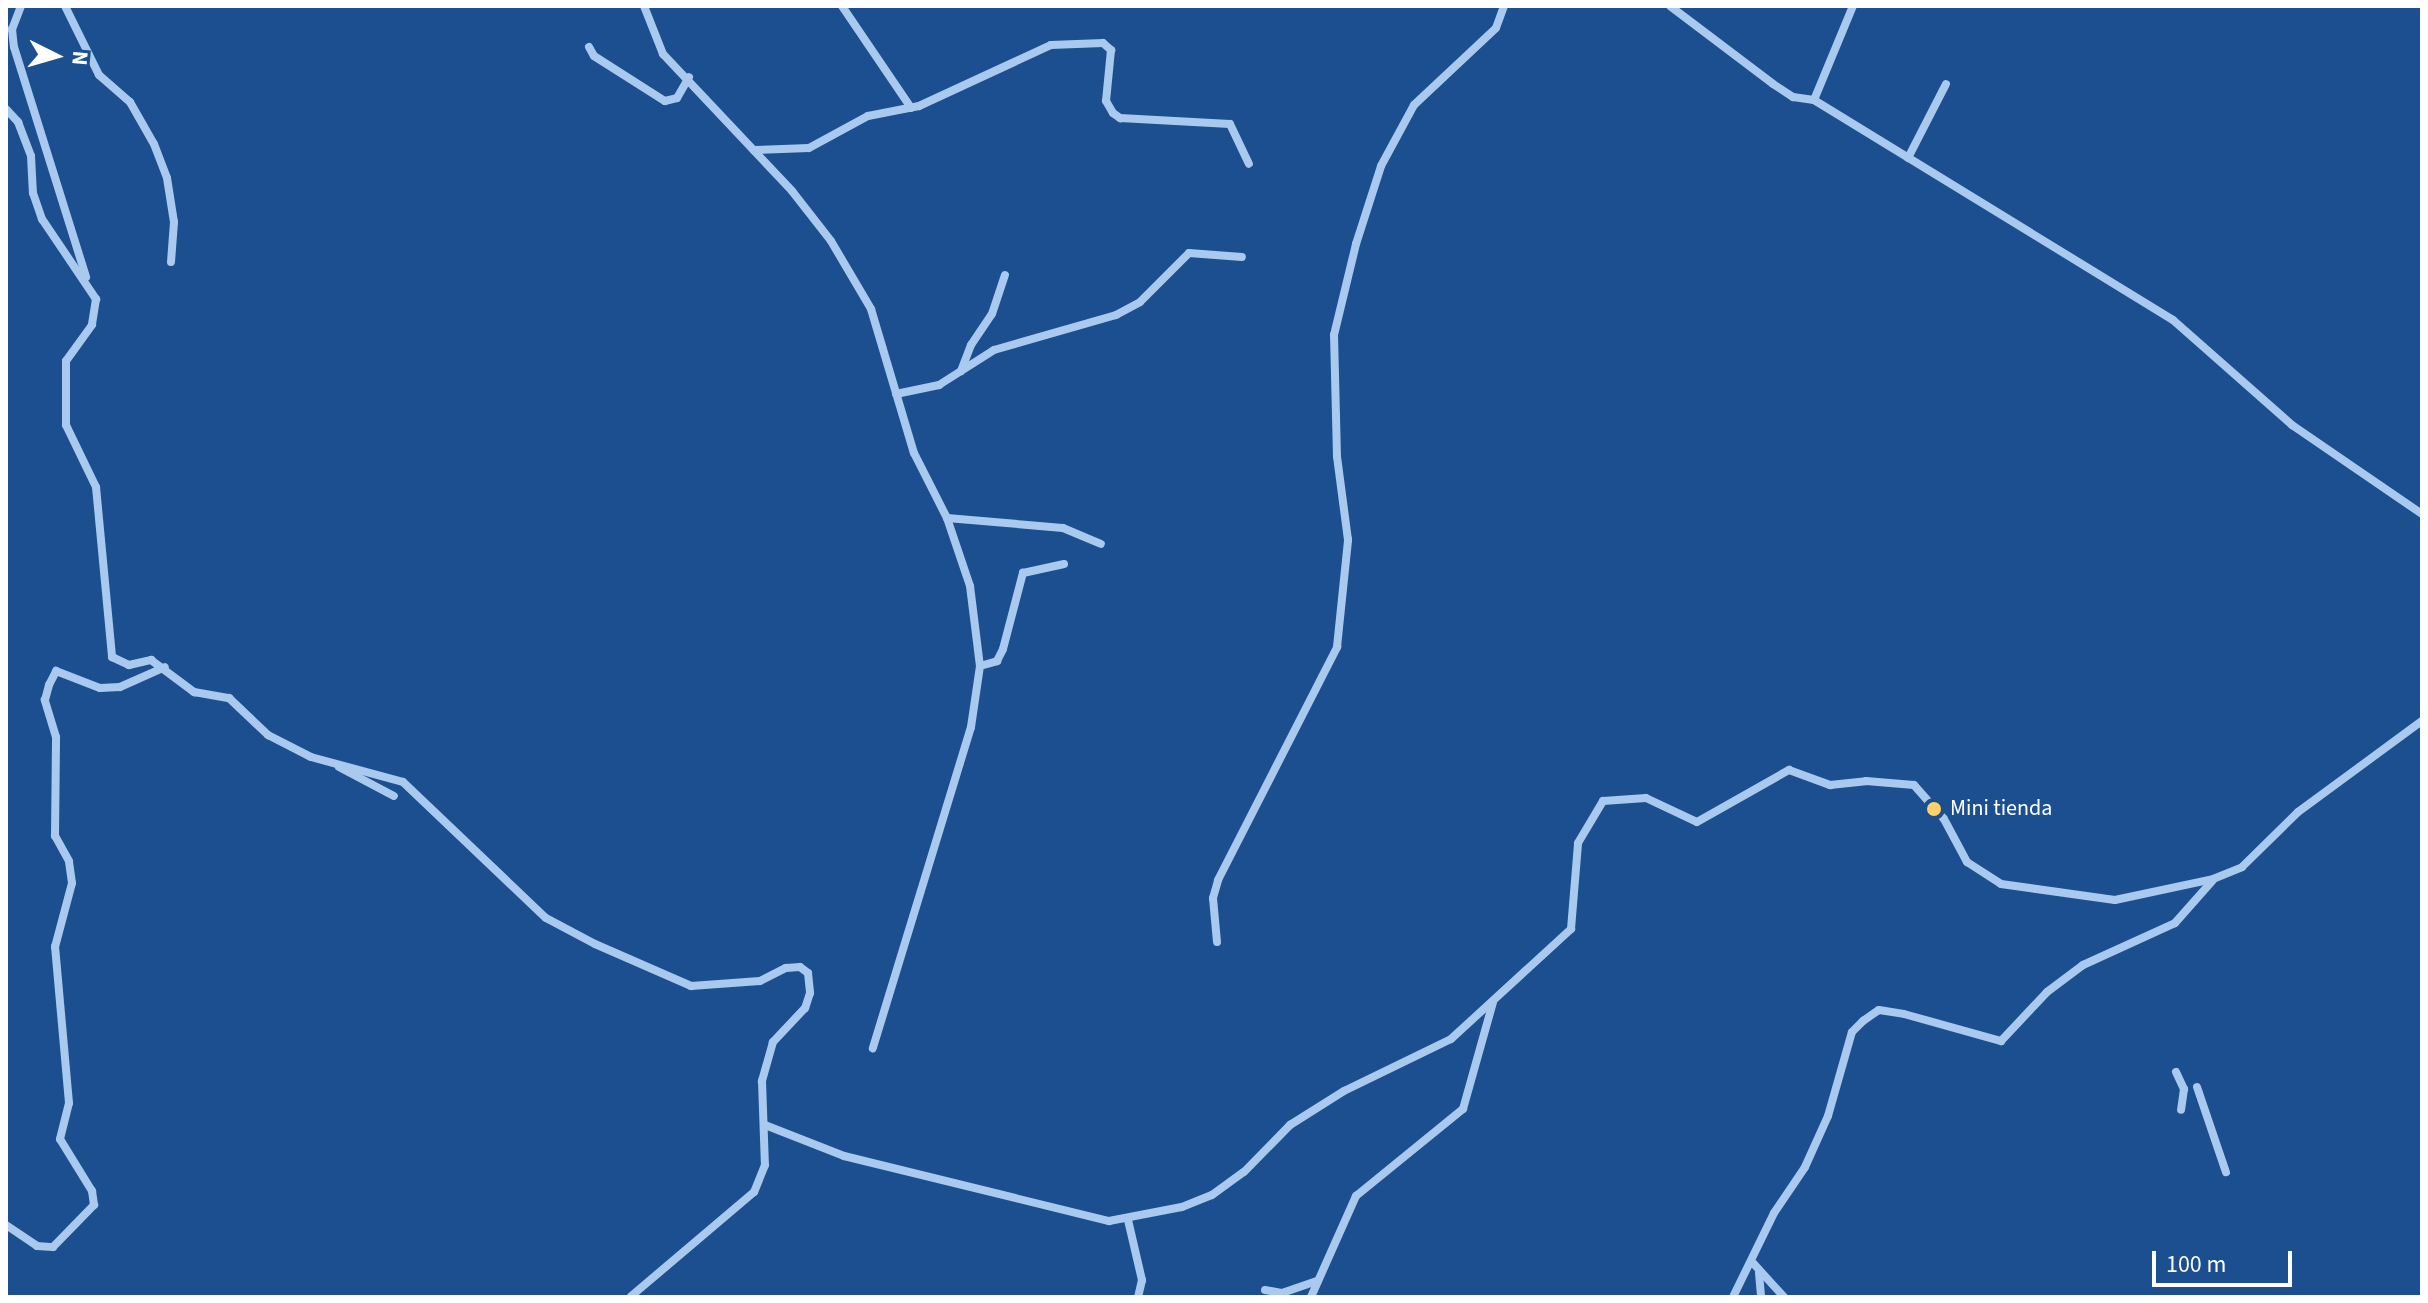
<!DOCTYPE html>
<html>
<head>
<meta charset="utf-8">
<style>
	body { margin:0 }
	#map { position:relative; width:2428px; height:1303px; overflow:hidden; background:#1b4f8f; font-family:"Source Sans 3",sans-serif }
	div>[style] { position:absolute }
	.minor>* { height:8px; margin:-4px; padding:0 4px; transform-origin:4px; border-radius:4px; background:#a9c9ee }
	.dots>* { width:22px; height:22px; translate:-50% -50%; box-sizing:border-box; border:4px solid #1b4f8f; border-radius:50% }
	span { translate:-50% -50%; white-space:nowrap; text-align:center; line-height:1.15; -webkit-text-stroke:8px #1b4f8f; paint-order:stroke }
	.poi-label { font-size:22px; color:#fff }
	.left { translate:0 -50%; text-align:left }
	.frame { position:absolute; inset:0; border:8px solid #fff; pointer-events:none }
	.north { position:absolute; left:16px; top:16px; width:80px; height:80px; -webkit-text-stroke:6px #1b4f8f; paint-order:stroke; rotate:95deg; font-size:22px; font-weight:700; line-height:32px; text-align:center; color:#fff }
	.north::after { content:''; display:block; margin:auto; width:28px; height:36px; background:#fff; clip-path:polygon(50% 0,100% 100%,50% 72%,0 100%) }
	.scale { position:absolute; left:2152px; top:1251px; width:140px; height:36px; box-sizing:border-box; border:4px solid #fff; border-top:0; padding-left:10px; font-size:24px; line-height:28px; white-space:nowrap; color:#fff; -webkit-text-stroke:6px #1b4f8f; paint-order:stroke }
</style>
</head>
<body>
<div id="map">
	<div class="minor">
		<div style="left:21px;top:6px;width:25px;rotate:111deg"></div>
		<div style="left:12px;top:29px;width:18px;rotate:84deg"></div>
		<div style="left:14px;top:47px;width:241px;rotate:72.6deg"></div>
		<div style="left:65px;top:6px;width:77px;rotate:63.8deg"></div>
		<div style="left:99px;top:75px;width:41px;rotate:41.1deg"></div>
		<div style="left:130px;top:102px;width:48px;rotate:60.3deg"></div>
		<div style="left:154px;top:144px;width:36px;rotate:69deg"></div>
		<div style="left:167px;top:178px;width:45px;rotate:81deg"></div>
		<div style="left:174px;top:222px;width:40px;rotate:94.3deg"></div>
		<div style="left:644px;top:6px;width:52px;rotate:68.4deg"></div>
		<div style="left:663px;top:54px;width:188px;rotate:46.7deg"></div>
		<div style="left:792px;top:191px;width:63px;rotate:52deg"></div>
		<div style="left:831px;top:241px;width:79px;rotate:59.5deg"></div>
		<div style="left:871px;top:309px;width:150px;rotate:73.4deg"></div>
		<div style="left:914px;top:453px;width:73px;rotate:63.1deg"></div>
		<div style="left:947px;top:518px;width:72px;rotate:71.3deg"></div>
		<div style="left:970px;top:586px;width:81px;rotate:82.9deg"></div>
		<div style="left:980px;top:666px;width:62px;rotate:98.4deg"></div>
		<div style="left:971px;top:727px;width:336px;rotate:107deg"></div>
		<div style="left:842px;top:6px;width:123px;rotate:55.9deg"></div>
		<div style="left:1670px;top:6px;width:129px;rotate:37.1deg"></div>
		<div style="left:1773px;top:84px;width:24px;rotate:33deg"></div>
		<div style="left:1793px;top:97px;width:21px;rotate:8deg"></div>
		<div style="left:1814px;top:100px;width:421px;rotate:31.5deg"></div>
		<div style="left:2173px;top:320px;width:159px;rotate:41.4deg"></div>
		<div style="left:2292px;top:425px;width:158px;rotate:34.4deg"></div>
		<div style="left:589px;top:47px;width:10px;rotate:61deg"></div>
		<div style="left:594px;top:56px;width:84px;rotate:32.4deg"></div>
		<div style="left:665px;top:101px;width:12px;rotate:-14deg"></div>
		<div style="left:677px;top:98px;width:24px;rotate:-60deg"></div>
		<div style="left:1814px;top:100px;width:102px;rotate:-67.5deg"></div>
		<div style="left:6px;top:109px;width:18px;rotate:47deg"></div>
		<div style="left:18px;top:122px;width:36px;rotate:69deg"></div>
		<div style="left:31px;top:156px;width:37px;rotate:87deg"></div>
		<div style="left:33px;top:193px;width:28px;rotate:71deg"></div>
		<div style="left:42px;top:219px;width:97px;rotate:56deg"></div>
		<div style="left:96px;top:299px;width:26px;rotate:99deg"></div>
		<div style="left:92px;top:325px;width:44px;rotate:125.8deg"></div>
		<div style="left:66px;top:361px;width:64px;rotate:90deg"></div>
		<div style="left:66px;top:425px;width:69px;rotate:64.2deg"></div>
		<div style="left:96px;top:487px;width:171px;rotate:84.6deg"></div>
		<div style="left:112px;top:657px;width:19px;rotate:25deg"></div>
		<div style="left:129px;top:665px;width:23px;rotate:-13deg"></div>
		<div style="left:151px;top:660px;width:54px;rotate:36.7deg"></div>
		<div style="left:194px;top:692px;width:36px;rotate:10deg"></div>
		<div style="left:229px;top:698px;width:54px;rotate:43.5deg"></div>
		<div style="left:268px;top:735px;width:48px;rotate:27.1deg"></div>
		<div style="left:311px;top:757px;width:95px;rotate:15.2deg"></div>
		<div style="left:403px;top:782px;width:197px;rotate:43.6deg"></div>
		<div style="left:546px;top:918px;width:55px;rotate:28deg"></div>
		<div style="left:595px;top:944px;width:105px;rotate:23.6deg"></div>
		<div style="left:691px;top:986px;width:69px;rotate:-4.1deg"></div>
		<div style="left:760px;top:981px;width:29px;rotate:-27deg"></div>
		<div style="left:786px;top:968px;width:14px;rotate:-4deg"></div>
		<div style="left:800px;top:967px;width:10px;rotate:37deg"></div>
		<div style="left:808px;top:973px;width:20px;rotate:84deg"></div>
		<div style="left:810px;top:993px;width:16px;rotate:108deg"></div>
		<div style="left:805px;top:1008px;width:47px;rotate:133.3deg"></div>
		<div style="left:773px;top:1042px;width:41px;rotate:105.8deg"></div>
		<div style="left:762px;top:1081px;width:84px;rotate:88deg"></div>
		<div style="left:765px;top:1165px;width:29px;rotate:112deg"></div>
		<div style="left:754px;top:1192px;width:162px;rotate:139.7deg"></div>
		<div style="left:754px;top:150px;width:55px;rotate:-2.1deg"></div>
		<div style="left:809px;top:148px;width:67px;rotate:-28.5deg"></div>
		<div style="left:868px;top:116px;width:52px;rotate:-11.1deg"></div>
		<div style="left:919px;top:106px;width:145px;rotate:-24.8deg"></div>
		<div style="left:1051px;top:45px;width:52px;rotate:-2.2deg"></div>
		<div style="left:1103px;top:43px;width:11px;rotate:41deg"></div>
		<div style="left:1111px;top:50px;width:51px;rotate:95.6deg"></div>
		<div style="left:1106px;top:101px;width:14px;rotate:60deg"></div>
		<div style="left:1113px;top:113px;width:9px;rotate:36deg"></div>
		<div style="left:1120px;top:118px;width:110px;rotate:3.1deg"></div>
		<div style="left:1230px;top:124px;width:44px;rotate:64.6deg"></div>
		<div style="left:1908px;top:158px;width:83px;rotate:-62.8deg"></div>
		<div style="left:961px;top:371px;width:28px;rotate:-69deg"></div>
		<div style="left:971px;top:345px;width:37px;rotate:-56deg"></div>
		<div style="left:992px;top:314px;width:41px;rotate:-71.6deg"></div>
		<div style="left:896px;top:394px;width:44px;rotate:-11.8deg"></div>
		<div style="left:939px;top:385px;width:65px;rotate:-32.5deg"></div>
		<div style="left:994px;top:350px;width:127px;rotate:-16deg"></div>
		<div style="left:1116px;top:315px;width:27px;rotate:-28deg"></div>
		<div style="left:1140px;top:302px;width:69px;rotate:-45deg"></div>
		<div style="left:1189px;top:253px;width:53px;rotate:4.3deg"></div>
		<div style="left:947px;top:518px;width:116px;rotate:4.9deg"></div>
		<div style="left:1063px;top:528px;width:41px;rotate:22.8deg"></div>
		<div style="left:980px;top:666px;width:18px;rotate:-16deg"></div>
		<div style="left:997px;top:661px;width:13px;rotate:-63deg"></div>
		<div style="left:1003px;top:649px;width:79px;rotate:-75.3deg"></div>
		<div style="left:1023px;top:573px;width:42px;rotate:-12.4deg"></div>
		<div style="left:339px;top:767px;width:62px;rotate:27.8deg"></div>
		<div style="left:1217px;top:942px;width:44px;rotate:-95.2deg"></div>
		<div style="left:1213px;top:898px;width:19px;rotate:-74deg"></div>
		<div style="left:1218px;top:880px;width:262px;rotate:-62.9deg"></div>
		<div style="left:1337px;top:647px;width:108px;rotate:-84.1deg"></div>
		<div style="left:1348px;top:540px;width:84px;rotate:-97.5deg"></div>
		<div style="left:1337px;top:457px;width:122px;rotate:-91.4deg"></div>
		<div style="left:1334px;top:335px;width:94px;rotate:-76.4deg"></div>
		<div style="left:1356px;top:244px;width:82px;rotate:-72.2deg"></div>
		<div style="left:1381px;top:166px;width:69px;rotate:-61.6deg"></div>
		<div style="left:1414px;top:105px;width:112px;rotate:-43.2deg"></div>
		<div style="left:1496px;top:28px;width:23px;rotate:-70deg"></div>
		<div style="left:2176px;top:1072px;width:19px;rotate:65deg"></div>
		<div style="left:2184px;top:1089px;width:21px;rotate:98deg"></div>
		<div style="left:2197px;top:1087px;width:90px;rotate:71.2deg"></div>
		<div style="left:765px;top:1125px;width:85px;rotate:21.4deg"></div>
		<div style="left:844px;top:1156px;width:273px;rotate:13.8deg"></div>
		<div style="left:1109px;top:1221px;width:74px;rotate:-10.9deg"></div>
		<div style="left:1182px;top:1207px;width:32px;rotate:-22deg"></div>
		<div style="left:1212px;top:1195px;width:39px;rotate:-36deg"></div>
		<div style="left:1244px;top:1172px;width:66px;rotate:-45.6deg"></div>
		<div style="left:1290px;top:1125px;width:64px;rotate:-32.2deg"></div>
		<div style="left:1344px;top:1091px;width:119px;rotate:-25.9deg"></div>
		<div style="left:1451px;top:1039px;width:163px;rotate:-42.5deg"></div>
		<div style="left:1571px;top:929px;width:86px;rotate:-85.3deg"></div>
		<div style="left:1578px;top:843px;width:49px;rotate:-59.2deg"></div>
		<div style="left:1603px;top:801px;width:43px;rotate:-4deg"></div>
		<div style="left:1646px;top:798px;width:56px;rotate:25.2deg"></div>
		<div style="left:1697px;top:822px;width:106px;rotate:-29.5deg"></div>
		<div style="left:1789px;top:770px;width:44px;rotate:20.1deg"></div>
		<div style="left:1830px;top:785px;width:36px;rotate:-6deg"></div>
		<div style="left:1866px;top:781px;width:48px;rotate:4.8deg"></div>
		<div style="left:1914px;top:785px;width:45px;rotate:48.6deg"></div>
		<div style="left:1944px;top:819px;width:49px;rotate:61.9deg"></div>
		<div style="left:1967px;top:862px;width:40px;rotate:32.9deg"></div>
		<div style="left:2001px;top:884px;width:115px;rotate:8deg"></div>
		<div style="left:2115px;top:900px;width:100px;rotate:-12.1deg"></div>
		<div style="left:2213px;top:879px;width:31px;rotate:-22deg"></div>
		<div style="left:2242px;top:867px;width:78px;rotate:-44.5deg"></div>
		<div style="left:2298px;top:812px;width:154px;rotate:-36.3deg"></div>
		<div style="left:1128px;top:1220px;width:62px;rotate:76.9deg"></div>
		<div style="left:1142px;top:1280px;width:17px;rotate:103deg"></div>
		<div style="left:6px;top:1225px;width:37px;rotate:34deg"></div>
		<div style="left:37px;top:1246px;width:16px;rotate:4deg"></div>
		<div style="left:53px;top:1247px;width:59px;rotate:-45.7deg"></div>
		<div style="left:94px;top:1205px;width:14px;rotate:-98deg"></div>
		<div style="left:92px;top:1191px;width:61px;rotate:-121.6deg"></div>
		<div style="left:60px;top:1139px;width:37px;rotate:-76deg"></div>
		<div style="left:69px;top:1103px;width:157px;rotate:-95.1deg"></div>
		<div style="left:55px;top:947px;width:66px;rotate:-75.1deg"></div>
		<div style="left:72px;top:883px;width:22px;rotate:-98deg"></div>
		<div style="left:69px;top:861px;width:29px;rotate:-119deg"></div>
		<div style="left:55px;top:836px;width:99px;rotate:-89.4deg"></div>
		<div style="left:56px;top:737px;width:39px;rotate:-107deg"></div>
		<div style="left:45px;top:700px;width:16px;rotate:-75deg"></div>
		<div style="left:49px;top:685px;width:16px;rotate:-63deg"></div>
		<div style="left:56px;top:671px;width:47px;rotate:21.1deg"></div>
		<div style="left:100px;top:688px;width:20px;rotate:-3deg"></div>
		<div style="left:120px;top:687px;width:49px;rotate:-24deg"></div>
		<div style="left:1753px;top:1263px;width:46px;rotate:47.6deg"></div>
		<div style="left:1759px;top:1273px;width:24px;rotate:85deg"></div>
		<div style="left:1265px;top:1290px;width:17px;rotate:10deg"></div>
		<div style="left:1282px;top:1293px;width:36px;rotate:-19deg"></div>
		<div style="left:1311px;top:1297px;width:111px;rotate:-66deg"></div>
		<div style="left:1356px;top:1196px;width:138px;rotate:-39.1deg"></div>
		<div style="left:1463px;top:1109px;width:111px;rotate:-74.3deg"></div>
		<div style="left:1733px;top:1297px;width:93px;rotate:-64deg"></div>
		<div style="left:1774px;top:1213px;width:55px;rotate:-56deg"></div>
		<div style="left:1805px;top:1167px;width:56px;rotate:-65.7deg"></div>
		<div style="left:1828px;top:1116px;width:87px;rotate:-74.1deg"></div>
		<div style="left:1852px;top:1032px;width:16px;rotate:-45deg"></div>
		<div style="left:1863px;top:1021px;width:19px;rotate:-35deg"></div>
		<div style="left:1879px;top:1010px;width:25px;rotate:9deg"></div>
		<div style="left:1904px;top:1014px;width:101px;rotate:15.6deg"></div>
		<div style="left:2001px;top:1041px;width:67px;rotate:-46.8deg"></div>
		<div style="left:2047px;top:992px;width:45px;rotate:-36.9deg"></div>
		<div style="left:2083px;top:965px;width:101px;rotate:-24.5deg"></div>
		<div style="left:2175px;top:923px;width:57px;rotate:-48.5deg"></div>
	</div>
	<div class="dots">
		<div style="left:1934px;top:809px;background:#ffd166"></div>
	</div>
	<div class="poi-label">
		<span class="left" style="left:1950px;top:809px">Mini tienda</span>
	</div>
	<div class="frame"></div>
	<div class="north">N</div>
	<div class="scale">100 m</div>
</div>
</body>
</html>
